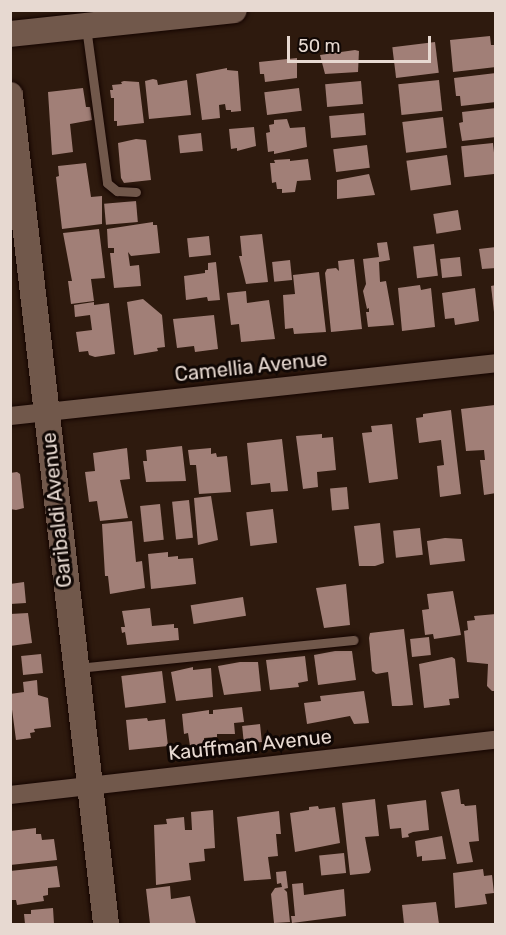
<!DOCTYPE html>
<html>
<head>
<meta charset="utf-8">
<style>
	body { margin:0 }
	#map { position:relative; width:506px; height:935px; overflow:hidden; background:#2e1a0e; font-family:Rubik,sans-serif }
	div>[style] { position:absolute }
	.building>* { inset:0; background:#a17f77; transform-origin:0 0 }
	.roads { filter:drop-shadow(0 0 2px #150500) drop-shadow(0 0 2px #150500) }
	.lane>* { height:9px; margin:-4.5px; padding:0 4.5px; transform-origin:4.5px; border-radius:4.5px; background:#71584b }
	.street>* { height:18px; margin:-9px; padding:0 9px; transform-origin:9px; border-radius:9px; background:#71584b }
	.secondary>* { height:26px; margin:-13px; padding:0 13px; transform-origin:13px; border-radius:13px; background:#71584b }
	span { translate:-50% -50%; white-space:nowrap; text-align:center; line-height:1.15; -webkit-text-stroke:6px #100704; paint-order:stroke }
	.street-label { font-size:20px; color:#e7d9d1 }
	.frame { position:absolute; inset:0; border:12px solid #e7d9d1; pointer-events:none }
	.scale { position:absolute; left:287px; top:36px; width:144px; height:27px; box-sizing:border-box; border:3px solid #e7d9d1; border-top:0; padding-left:8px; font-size:18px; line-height:21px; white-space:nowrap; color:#e7d9d1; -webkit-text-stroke:4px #100704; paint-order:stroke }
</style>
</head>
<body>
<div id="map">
	<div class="building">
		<div style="clip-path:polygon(490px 36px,491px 45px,496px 45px,496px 67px,453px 72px,450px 40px)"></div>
		<div style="left:435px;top:42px;width:31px;height:43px;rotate:83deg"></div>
		<div style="clip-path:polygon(355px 50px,359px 51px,358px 72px,325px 74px,320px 55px)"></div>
		<div style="clip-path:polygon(297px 58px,297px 78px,265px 82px,264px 74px,260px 74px,259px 62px)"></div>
		<div style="clip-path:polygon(227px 68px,227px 70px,238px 71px,241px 111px,231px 112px,231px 110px,226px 110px,225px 104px,219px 105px,220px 118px,202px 120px,196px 74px)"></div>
		<div style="clip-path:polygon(496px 73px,496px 102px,461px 106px,460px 96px,456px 96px,454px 78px)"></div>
		<div style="clip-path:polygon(153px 79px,157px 80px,158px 85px,187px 80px,191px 115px,149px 119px,145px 81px)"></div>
		<div style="left:439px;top:80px;width:31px;height:41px;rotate:84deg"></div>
		<div style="clip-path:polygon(124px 81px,139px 82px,144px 123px,117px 126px,117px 121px,114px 121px,114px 98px,111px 98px,110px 90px,113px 90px,112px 85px,122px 84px,121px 82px)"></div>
		<div style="left:361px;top:81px;width:23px;height:36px;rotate:85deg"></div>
		<div style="clip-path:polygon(83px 88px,86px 107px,90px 107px,92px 120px,70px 124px,73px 152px,52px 155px,48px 92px)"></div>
		<div style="left:299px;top:88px;width:23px;height:35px;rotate:83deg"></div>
		<div style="clip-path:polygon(496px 108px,496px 137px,462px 141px,459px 123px,463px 122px,462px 112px)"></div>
		<div style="left:364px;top:113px;width:22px;height:35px;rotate:85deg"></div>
		<div style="left:443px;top:117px;width:31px;height:41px;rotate:83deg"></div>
		<div style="clip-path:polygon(287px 119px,290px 128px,305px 127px,307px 147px,274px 154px,274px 151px,268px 152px,266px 133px,270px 132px,269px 125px,274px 124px,274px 120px)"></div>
		<div style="clip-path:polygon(254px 127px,256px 146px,237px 151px,237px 148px,231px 149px,229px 129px)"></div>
		<div style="left:201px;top:133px;width:18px;height:23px;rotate:84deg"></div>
		<div style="clip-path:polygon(136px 139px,146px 140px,151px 180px,124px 183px,121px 178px,118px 143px)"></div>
		<div style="left:493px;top:143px;width:31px;height:32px;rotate:84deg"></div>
		<div style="left:367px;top:145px;width:23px;height:34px;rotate:83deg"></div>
		<div style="left:447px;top:155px;width:30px;height:41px;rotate:82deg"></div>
		<div style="clip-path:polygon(290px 159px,290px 161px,308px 159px,311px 180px,297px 181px,295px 192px,282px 193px,282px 189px,277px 189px,276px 182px,272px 183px,270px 163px,275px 163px,274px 160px)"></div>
		<div style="clip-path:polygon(86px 163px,91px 197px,102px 196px,102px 224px,62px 229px,56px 177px,59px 176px,58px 166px)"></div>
		<div style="clip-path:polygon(369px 174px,375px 195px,337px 199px,337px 180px)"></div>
		<div style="left:136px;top:201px;width:21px;height:32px;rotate:85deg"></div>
		<div style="left:458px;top:210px;width:20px;height:25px;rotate:81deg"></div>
		<div style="clip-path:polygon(153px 222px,153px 225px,157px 225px,160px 253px,131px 256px,128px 252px,130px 266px,139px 265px,141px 286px,114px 288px,110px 253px,114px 253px,114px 248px,108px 248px,107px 229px)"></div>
		<div style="clip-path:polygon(99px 229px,105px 278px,91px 279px,94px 301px,71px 304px,68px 281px,72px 281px,63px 233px)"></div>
		<div style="clip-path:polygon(262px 234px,268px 282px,246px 284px,239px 256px,242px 256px,240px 236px)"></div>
		<div style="left:209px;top:236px;width:19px;height:22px;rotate:84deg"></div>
		<div style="clip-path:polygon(387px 242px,390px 260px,379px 262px,380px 282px,386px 281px,394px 325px,368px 327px,366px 312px,369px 312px,369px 308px,367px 309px,363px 291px,366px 284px,363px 259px,379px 257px,377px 243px)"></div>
		<div style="left:434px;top:244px;width:32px;height:21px;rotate:83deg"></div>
		<div style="clip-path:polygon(496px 247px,496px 268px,482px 269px,479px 249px)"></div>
		<div style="left:460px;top:257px;width:19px;height:20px;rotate:84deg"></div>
		<div style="clip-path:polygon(354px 259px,362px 329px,331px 332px,325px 273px,327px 269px,336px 268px,339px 271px,338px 261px)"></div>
		<div style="left:290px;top:260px;width:20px;height:18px;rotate:84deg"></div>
		<div style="clip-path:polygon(216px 262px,220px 300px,208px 301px,207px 297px,186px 300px,184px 276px,205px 273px,205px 270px,208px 270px,208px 263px)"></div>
		<div style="clip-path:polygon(319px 272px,326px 332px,294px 334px,293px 328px,285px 329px,283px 295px,295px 294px,293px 275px)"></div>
		<div style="clip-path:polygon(420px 285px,421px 290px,431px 288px,435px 327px,402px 331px,398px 288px)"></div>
		<div style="clip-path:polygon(496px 285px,496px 312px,494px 312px,491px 286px)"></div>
		<div style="clip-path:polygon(475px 288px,479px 321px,455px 325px,454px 318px,445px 319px,442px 293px)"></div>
		<div style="clip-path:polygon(246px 291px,247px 303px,269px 300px,275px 339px,241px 342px,239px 324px,231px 325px,227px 293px)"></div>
		<div style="clip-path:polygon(143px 299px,162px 315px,165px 347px,157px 348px,158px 351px,134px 355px,127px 302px)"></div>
		<div style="clip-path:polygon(94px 302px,94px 305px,109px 303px,115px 354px,95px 357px,89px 355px,88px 351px,79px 352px,76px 332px,92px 330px,90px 315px,75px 317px,74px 305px)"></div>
		<div style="clip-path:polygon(214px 315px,218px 349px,195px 352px,194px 346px,177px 348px,173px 319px)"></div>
		<div style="clip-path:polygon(495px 405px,496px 493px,484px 495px,480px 460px,485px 460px,484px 450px,466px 451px,461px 409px)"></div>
		<div style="clip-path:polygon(451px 410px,461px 494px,440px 497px,437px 466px,444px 465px,441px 440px,419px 443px,416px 418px,423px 417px,423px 414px)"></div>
		<div style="clip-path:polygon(392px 424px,398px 479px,369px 483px,362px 433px,372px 432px,371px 426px)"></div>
		<div style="clip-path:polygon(322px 434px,322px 438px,333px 437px,336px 470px,317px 472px,318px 487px,303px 489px,296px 436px)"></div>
		<div style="clip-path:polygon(282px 439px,288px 491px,271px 492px,270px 483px,251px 485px,247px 443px)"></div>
		<div style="clip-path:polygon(182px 446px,186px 481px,146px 482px,143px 461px,147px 461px,146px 450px)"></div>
		<div style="clip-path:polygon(127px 448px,130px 479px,120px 480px,128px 518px,100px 521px,97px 501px,89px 502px,85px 472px,95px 471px,93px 453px)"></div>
		<div style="clip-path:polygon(211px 448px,211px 454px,216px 453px,217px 457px,227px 456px,231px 492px,199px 494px,196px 465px,190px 465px,188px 450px)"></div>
		<div style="clip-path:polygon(17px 472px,20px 474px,24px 508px,16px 510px,10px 509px,10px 473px)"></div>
		<div style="left:347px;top:487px;width:22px;height:17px;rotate:85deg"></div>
		<div style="clip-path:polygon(211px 496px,218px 540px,198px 545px,194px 498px)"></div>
		<div style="left:189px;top:500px;width:38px;height:17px;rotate:84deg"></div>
		<div style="left:160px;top:504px;width:36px;height:20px;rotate:84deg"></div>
		<div style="left:273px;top:509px;width:34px;height:27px;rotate:83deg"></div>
		<div style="clip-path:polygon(132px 521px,136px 562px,142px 561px,145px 588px,110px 594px,108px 576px,105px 576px,102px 524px)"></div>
		<div style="clip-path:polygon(380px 523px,384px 563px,375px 566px,359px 566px,354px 526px)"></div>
		<div style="left:420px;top:528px;width:27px;height:27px;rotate:84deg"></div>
		<div style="clip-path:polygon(445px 538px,462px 539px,465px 561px,430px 565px,427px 541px)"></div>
		<div style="clip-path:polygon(168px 552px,168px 557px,178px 556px,178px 559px,193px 558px,196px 584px,151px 589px,148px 554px)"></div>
		<div style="clip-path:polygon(24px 582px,26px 603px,10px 604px,10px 584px)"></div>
		<div style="clip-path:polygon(346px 584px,350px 625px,324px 628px,316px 588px)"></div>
		<div style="clip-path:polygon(453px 591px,461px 635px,434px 639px,433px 634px,425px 635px,422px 610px,429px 609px,427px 594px)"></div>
		<div style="left:243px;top:597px;width:19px;height:53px;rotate:81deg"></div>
		<div style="clip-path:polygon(150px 608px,152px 626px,174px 624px,174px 628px,178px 628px,179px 640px,127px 645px,125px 632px,122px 633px,121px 627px,125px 627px,122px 611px)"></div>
		<div style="clip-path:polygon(28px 613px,32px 643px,10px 646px,10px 614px)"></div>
		<div style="clip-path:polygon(496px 614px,496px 691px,492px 691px,487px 686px,488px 664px,467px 662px,464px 631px,468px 630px,467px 621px,475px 620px,474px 616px)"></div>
		<div style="clip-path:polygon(404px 629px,413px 705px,400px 706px,392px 706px,388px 672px,376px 674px,372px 671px,369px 638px,370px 633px)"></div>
		<div style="left:429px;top:637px;width:18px;height:19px;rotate:84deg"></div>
		<div style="clip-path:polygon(335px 651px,352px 651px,356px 680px,318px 685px,314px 655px)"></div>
		<div style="left:41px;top:654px;width:19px;height:20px;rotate:84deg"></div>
		<div style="clip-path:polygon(305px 656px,308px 681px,298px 683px,299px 687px,270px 690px,266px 660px)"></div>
		<div style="clip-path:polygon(452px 657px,455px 659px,459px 698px,449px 699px,450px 705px,424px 708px,419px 664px)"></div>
		<div style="clip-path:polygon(240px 662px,258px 662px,261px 691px,224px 695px,218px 666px)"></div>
		<div style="clip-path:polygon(193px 667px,193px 670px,211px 668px,213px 697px,176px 701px,171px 672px)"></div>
		<div style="left:162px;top:671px;width:32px;height:41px;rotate:83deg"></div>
		<div style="clip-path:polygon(37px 680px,38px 695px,48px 698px,51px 727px,34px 729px,35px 732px,30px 733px,31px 738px,16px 740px,10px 694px,24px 692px,23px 682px)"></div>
		<div style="clip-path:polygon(364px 691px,369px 723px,354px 724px,350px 716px,307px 724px,304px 703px,321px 701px,320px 696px)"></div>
		<div style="clip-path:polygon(242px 707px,244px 722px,234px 723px,235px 734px,217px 734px,217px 737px,204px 738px,205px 745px,190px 746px,188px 733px,184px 734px,182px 714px,209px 710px,209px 714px,213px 714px,213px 710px)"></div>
		<div style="clip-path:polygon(147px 718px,148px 721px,165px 719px,168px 746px,129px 750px,126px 720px)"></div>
		<div style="left:260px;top:724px;width:18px;height:18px;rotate:84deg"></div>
		<div style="clip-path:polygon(459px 789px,461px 804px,464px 804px,465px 806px,476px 805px,479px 841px,469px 842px,473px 862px,457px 864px,441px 792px)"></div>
		<div style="clip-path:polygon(375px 799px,379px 836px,365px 837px,371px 870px,369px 873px,350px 875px,342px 803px)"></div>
		<div style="clip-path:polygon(426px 800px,429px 830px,413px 832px,408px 834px,409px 837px,402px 838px,401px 828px,390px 829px,387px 805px)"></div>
		<div style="clip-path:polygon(318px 806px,319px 809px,335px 807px,340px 843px,295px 852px,290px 813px,309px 810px,309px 807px)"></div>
		<div style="clip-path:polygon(213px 810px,215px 848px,204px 849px,205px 861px,189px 863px,191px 880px,156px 885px,154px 825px,167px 824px,166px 819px,184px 817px,185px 830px,192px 830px,191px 812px)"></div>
		<div style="clip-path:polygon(279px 811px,281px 834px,276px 834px,278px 856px,268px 857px,271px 879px,244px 881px,237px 817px)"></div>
		<div style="clip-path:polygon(36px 828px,36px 834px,41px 834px,42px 840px,54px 839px,57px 860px,10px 865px,10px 831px)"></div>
		<div style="clip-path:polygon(442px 836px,446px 859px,422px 861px,422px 856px,417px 857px,415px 841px)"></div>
		<div style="left:344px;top:853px;width:20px;height:25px;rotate:84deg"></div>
		<div style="clip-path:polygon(57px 866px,60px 887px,48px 888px,48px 895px,43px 896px,44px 901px,17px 905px,16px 900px,12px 900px,10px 871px)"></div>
		<div style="clip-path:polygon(483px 869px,484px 876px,492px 875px,494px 893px,485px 894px,487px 904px,455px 908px,453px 873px)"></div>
		<div style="clip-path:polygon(286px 871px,288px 888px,284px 889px,287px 892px,290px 922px,274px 923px,271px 894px,275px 888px,282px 887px,281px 883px,277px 884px,276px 872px)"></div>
		<div style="clip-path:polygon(303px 883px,304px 895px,344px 889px,346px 916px,292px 923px,291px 916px,295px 916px,292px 884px)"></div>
		<div style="clip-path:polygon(170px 886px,171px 899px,190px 896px,196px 924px,150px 924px,146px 889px)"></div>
		<div style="clip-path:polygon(436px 902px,439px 924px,404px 924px,402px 905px)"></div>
		<div style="clip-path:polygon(53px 908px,54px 924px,25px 924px,24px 914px,31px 914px,31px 910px)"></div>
	</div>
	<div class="roads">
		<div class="lane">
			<div style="left:86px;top:27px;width:157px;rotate:82.3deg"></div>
			<div style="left:107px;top:183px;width:13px;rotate:39deg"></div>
			<div style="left:117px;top:191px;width:19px;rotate:3deg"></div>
			<div style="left:77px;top:668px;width:278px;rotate:-5.8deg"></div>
		</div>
		<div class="street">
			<div style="left:10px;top:416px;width:489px;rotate:-6.2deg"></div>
			<div style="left:10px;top:795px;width:489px;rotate:-6.5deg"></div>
		</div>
		<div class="secondary">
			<div style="left:10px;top:34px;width:225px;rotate:-6.1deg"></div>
			<div style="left:10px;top:95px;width:835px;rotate:83.39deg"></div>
		</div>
	</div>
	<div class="street-label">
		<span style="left:251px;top:367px;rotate:-6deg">Camellia Avenue</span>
		<span style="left:57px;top:510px;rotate:-96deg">Garibaldi Avenue</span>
		<span style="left:250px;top:745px;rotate:-6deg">Kauffman Avenue</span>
	</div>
	<div class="frame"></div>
	<div class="scale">50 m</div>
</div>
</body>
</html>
